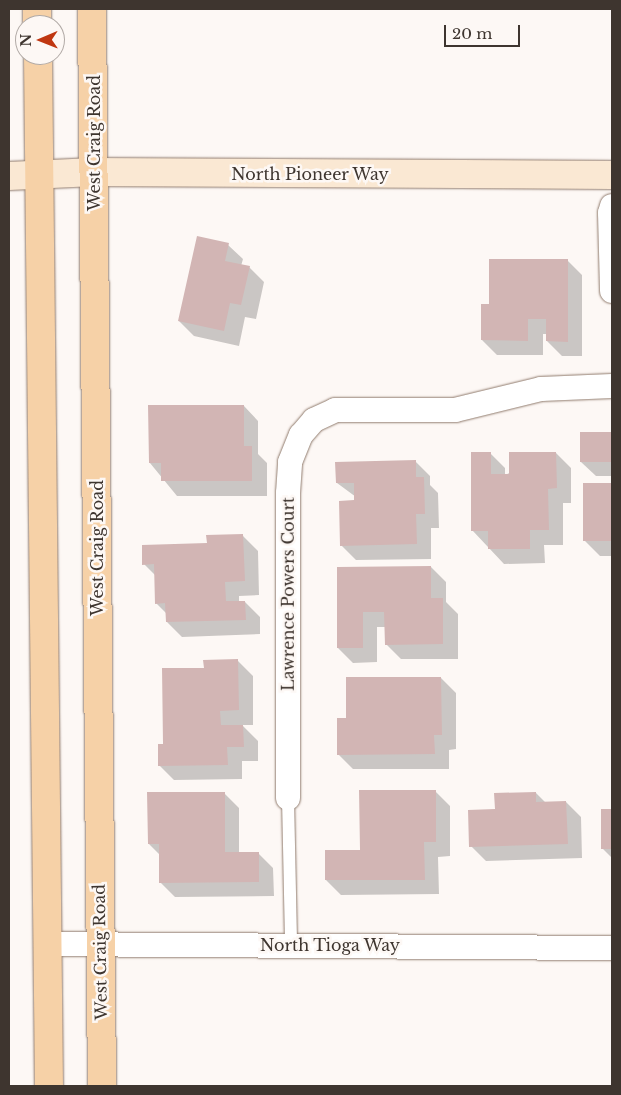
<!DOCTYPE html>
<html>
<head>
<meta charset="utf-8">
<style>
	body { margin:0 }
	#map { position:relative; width:621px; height:1095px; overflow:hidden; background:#fdf8f5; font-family:"Libre Baskerville",serif }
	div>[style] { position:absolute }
	.shadow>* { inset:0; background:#0003 }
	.building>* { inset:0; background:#d2b5b4; transform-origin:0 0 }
	.roads { filter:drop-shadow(0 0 1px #917c6e) drop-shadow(0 0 1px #917c6e) }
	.lane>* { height:12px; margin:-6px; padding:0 6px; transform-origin:6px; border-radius:6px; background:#fff }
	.street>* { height:24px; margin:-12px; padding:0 12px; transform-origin:12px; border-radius:12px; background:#fff }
	.secondary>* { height:28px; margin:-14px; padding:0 14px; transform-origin:14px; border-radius:14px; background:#fae8d3 }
	.primary>* { height:28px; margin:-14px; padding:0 14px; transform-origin:14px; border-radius:14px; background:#f6d1a7 }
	span { translate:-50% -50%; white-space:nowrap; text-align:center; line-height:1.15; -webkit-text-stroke:5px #fdf8f5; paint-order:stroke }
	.street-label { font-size:16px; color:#3e352f }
	.frame { position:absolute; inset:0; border:10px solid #3e352f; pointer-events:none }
	.north { position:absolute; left:15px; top:15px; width:50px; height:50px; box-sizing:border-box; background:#fdf8f5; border:1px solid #b1aaa6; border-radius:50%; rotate:269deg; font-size:14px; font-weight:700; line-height:20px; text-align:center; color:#3e352f }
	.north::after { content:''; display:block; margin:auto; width:18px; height:22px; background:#c03711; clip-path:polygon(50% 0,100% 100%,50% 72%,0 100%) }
	.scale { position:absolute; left:444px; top:25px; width:76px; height:22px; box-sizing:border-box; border:2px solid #3e352f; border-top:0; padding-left:6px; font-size:15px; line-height:18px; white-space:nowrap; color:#3e352f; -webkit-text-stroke:4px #fdf8f5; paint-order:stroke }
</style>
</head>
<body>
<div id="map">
	<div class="shadow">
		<div style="clip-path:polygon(228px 245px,243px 259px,241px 266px,249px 267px,264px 282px,256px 319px,245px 317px,239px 346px,194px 336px,179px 321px)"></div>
		<div style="clip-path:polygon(567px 260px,582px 275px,582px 356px,562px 356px,547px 341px,547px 334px,543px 334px,543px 355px,497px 355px,482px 340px,490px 306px)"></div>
		<div style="clip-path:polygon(244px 406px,258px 421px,258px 454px,267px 463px,267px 496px,177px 496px,150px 463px)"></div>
		<div style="clip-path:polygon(612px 433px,612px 476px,596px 476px,581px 462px,581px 434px)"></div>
		<div style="clip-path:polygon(490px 453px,505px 468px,505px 475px,556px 453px,571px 468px,571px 503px,563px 503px,563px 545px,544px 545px,545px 563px,504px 564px,472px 530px)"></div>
		<div style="clip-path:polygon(415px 461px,430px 476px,430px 485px,438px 493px,439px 528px,431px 528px,431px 559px,356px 560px,341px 545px,356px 497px,337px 483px)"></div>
		<div style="clip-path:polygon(612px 484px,612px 556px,600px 556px,585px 541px,584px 485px)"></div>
		<div style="clip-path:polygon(243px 536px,258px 551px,259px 595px,239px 596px,239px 602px,245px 602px,260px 617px,260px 634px,182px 637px,167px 622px,167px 614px,156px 603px,156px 576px,144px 564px)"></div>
		<div style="clip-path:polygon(431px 567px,446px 582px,446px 602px,458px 614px,458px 659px,401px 659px,386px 644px,386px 627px,377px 627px,377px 662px,353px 663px,338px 648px,338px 568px)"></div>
		<div style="clip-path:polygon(238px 661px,253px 676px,253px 725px,242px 725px,258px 741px,258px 761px,242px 761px,242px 779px,174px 780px,159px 765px,164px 745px)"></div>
		<div style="clip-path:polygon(441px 678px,456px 693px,456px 749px,449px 750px,449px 769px,353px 769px,338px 754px)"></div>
		<div style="clip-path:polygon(435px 791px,450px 806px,450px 856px,438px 857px,439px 894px,341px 895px,326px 880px)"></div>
		<div style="clip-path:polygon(224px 793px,239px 808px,239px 853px,258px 853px,273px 868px,274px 896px,175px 897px,160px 882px,160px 855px,149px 844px)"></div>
		<div style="clip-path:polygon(536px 793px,546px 803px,566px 802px,581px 817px,582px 858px,486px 861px,471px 846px,496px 811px)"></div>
		<div style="clip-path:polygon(602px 810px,612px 810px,612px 858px,603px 849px)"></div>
	</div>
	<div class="building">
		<div style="clip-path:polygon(197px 236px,229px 243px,225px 261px,250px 266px,241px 305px,230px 303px,224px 331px,178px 321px)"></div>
		<div style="clip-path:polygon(489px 259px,568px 259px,568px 342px,546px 341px,546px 319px,528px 319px,528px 341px,481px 340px,481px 304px,489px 304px)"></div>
		<div style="clip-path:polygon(148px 405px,244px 405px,244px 446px,252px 446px,252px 481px,161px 481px,161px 463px,149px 463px)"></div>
		<div style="left:580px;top:432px;width:32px;height:30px"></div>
		<div style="clip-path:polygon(471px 452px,491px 452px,491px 474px,509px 474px,509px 452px,556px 452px,557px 488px,548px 489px,549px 530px,530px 530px,530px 549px,488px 549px,488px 531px,471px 531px)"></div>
		<div style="clip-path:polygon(416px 460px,416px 477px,424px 477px,425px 514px,416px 514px,417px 544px,340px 546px,339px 501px,354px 500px,354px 483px,336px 483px,335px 462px)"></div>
		<div style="left:612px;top:483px;width:58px;height:29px;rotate:90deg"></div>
		<div style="clip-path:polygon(243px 534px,245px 581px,225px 582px,226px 601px,245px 601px,246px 620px,166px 622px,165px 603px,155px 604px,154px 564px,142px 565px,142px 545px,207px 543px,206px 535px)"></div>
		<div style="clip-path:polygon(431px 566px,431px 598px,443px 598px,443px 644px,385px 645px,384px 612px,363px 612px,363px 648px,337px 648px,337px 567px)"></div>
		<div style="clip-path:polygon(238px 659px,239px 710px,220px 711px,221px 725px,243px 725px,244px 747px,227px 747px,228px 765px,158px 766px,158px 744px,163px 744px,162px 668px,204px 668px,203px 660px)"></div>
		<div style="clip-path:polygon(346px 677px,441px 677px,442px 735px,434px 735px,435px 754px,337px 755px,337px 718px,346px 718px)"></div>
		<div style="clip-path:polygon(359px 790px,436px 790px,436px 842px,424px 842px,425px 880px,325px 880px,325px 850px,360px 850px)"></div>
		<div style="clip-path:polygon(147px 792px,225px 792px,225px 852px,259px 852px,259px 882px,159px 883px,159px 844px,148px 844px)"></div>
		<div style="clip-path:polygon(536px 792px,536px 802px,566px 801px,568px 844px,469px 847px,468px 810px,495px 809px,494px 793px)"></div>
		<div style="left:601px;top:809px;width:11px;height:40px"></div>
	</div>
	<div class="roads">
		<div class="lane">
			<div style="left:288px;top:798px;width:147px;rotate:88.8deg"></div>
		</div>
		<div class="street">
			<div style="left:612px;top:206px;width:7px;rotate:106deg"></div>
			<div style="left:610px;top:213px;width:78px;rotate:88.5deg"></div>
			<div style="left:288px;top:798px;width:305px;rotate:-90deg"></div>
			<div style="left:288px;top:493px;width:31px;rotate:-86deg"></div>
			<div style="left:290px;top:462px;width:29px;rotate:-68deg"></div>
			<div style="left:301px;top:435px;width:20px;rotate:-49deg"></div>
			<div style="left:314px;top:420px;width:23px;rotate:-25deg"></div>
			<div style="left:335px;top:410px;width:120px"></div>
			<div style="left:455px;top:410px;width:89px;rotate:-13.7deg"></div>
			<div style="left:541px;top:389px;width:71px;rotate:-2.4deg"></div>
			<div style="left:47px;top:944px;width:565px;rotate:0.41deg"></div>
		</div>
		<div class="secondary">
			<div style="left:9px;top:176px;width:85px;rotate:-2.7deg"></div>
			<div style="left:94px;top:172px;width:518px;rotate:0.33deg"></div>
		</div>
		<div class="primary">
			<div style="left:37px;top:9px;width:16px;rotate:90deg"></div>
			<div style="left:92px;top:9px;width:1077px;rotate:89.47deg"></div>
			<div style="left:38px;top:55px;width:1031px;rotate:89.39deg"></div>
		</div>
	</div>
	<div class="street-label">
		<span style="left:94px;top:143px;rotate:-90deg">West Craig Road</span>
		<span style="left:310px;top:174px">North Pioneer Way</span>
		<span style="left:97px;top:548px;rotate:-90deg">West Craig Road</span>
		<span style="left:288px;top:594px;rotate:-90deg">Lawrence Powers Court</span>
		<span style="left:330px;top:945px">North Tioga Way</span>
		<span style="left:100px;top:952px;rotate:-91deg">West Craig Road</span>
	</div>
	<div class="frame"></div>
	<div class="north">N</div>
	<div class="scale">20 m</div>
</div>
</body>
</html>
